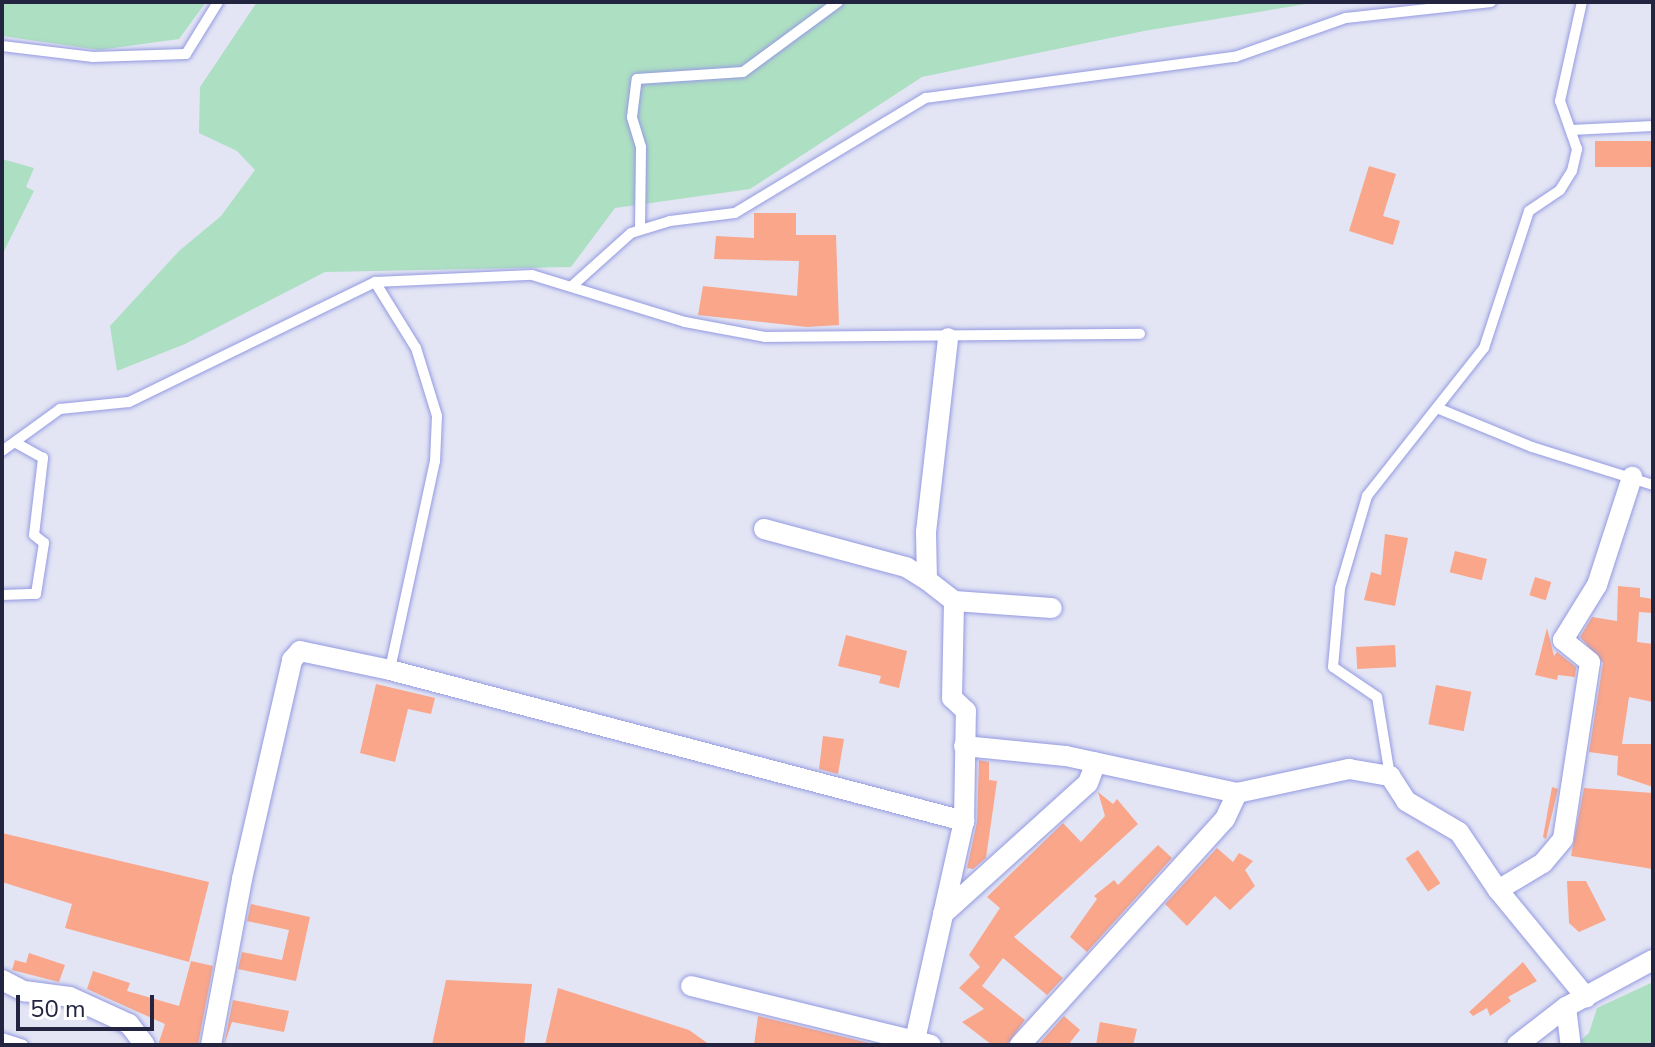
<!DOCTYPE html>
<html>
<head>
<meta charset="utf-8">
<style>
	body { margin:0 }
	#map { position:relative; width:1655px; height:1047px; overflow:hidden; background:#e3e5f4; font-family:"Nunito Sans",sans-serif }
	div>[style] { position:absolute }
	.green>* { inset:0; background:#addfc2 }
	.building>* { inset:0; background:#f9a68a; transform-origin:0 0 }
	.roads { filter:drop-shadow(0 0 2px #949ae1) drop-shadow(0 0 2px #949ae1) }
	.service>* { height:10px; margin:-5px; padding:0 5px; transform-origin:5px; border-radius:5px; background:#fff }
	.minor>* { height:20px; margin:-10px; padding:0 10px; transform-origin:10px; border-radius:10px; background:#fff }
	span { translate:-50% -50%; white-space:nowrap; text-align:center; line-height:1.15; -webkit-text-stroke:8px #fff; paint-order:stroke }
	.frame { position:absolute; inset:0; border:4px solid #222440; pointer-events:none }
	.scale { position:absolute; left:16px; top:995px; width:138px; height:36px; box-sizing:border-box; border:4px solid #222440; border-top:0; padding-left:10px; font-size:24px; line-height:28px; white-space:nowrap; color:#222440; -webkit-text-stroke:6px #fff; paint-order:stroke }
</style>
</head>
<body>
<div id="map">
	<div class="green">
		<div style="clip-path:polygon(2px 2px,206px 2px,179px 39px,99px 50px,2px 36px)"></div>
		<div style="clip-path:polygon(257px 2px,1318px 2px,1144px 31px,922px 77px,750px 189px,615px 208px,571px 267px,325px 272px,185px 344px,117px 371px,110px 326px,179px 251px,221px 216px,255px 170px,237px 151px,199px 133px,200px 87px)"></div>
		<div style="clip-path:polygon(2px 159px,34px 168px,26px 187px,34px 191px,2px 255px)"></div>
		<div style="clip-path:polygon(1653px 982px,1653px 1045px,1575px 1045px,1589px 1033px,1597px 1008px)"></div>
	</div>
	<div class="building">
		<div style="left:1595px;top:141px;width:58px;height:26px"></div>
		<div style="clip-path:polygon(1369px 166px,1396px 174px,1383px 216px,1400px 221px,1393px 245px,1349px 231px)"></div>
		<div style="clip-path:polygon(754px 213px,796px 213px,796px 235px,836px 235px,839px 325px,807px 327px,698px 315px,703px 286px,797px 296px,799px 261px,714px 259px,716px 236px,754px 238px)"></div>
		<div style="clip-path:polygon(1385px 534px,1408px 538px,1395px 606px,1364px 600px,1371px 572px,1381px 575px)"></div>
		<div style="left:1455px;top:551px;width:33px;height:22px;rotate:14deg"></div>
		<div style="left:1535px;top:577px;width:17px;height:19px;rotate:17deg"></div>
		<div style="clip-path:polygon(1618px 586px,1640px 588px,1640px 597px,1653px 599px,1653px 613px,1639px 612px,1637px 642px,1653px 644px,1653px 702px,1629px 697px,1622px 744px,1653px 744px,1653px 787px,1617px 775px,1618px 756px,1589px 752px,1603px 663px,1580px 637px,1592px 617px,1617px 621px)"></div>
		<div style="clip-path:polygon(1547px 628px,1554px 656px,1557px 652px,1576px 667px,1575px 677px,1558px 675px,1557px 680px,1535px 675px)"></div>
		<div style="clip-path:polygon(846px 635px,907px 651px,899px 688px,879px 683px,881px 676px,838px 666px)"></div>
		<div style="left:1395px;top:645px;width:22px;height:39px;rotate:87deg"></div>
		<div style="clip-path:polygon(376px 684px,435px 698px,431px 714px,408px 709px,395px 762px,360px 753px)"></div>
		<div style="left:1436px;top:685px;width:36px;height:40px;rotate:11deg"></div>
		<div style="clip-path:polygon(823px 736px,844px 739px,838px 774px,819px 769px)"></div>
		<div style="clip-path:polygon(979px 760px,989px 762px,989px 780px,997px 781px,986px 858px,973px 869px,967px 868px,977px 822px)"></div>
		<div style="clip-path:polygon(1552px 787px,1558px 789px,1546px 839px,1543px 837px)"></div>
		<div style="clip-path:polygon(1584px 788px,1653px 793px,1653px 869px,1571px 856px)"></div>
		<div style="clip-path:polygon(1098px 792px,1113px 804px,1117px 799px,1138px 824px,1014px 937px,1063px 978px,1047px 995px,1003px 958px,982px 986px,1025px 1020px,1007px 1045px,992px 1045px,962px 1022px,984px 1009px,959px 988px,980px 967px,969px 955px,1000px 908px,987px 897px,1063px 823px,1081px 842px,1105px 816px)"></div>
		<div style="clip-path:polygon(2px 833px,209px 882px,189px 962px,65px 928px,72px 904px,2px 882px)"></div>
		<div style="clip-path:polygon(1158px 845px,1172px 858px,1087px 952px,1070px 937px,1097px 899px,1094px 896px,1114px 880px,1118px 885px)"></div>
		<div style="clip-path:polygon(1217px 848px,1233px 862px,1239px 853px,1253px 861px,1245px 870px,1255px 886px,1230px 910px,1215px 896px,1187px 926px,1165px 904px)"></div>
		<div style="left:1418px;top:850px;width:40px;height:15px;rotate:56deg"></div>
		<div style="clip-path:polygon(1567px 881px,1586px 881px,1606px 920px,1579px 932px,1569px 923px)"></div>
		<div style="clip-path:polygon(251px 904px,310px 917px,296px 981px,238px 969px,242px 952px,282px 960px,289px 930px,247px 921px)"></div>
		<div style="clip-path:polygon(29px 953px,65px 965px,59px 982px,12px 970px,15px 960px,26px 963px)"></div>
		<div style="clip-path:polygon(191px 961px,213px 966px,198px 1045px,158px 1045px,165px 1024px,87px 989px,93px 971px,130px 983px,127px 991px,179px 1006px)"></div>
		<div style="clip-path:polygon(1523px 962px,1537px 981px,1508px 997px,1511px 1001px,1490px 1016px,1487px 1008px,1473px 1016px,1469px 1012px)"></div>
		<div style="clip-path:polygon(446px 980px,532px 984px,524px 1045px,432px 1045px)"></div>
		<div style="clip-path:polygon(558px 988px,689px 1030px,710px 1045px,545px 1045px)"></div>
		<div style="clip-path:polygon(233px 1000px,289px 1011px,284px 1032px,232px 1022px,224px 1045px)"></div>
		<div style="clip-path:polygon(758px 1016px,877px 1045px,754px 1045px)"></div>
		<div style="clip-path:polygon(1064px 1016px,1080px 1030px,1068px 1045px,1038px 1045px)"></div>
		<div style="clip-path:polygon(1100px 1022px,1137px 1029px,1133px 1045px,1096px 1045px)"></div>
	</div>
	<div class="roads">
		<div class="service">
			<div style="left:2px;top:46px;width:92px;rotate:6.9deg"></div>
			<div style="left:93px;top:57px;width:93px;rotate:-1.8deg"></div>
			<div style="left:186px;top:54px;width:61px;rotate:-58.4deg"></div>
			<div style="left:1571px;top:130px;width:82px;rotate:-2.8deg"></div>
			<div style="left:640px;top:230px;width:83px;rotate:-89.3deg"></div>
			<div style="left:641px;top:147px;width:31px;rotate:-107deg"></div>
			<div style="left:632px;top:117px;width:38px;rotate:-83deg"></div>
			<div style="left:637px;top:79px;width:106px;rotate:-3.8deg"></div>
			<div style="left:743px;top:72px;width:118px;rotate:-36.4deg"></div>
			<div style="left:375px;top:282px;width:78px;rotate:58.2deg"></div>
			<div style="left:416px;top:348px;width:71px;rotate:72.8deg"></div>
			<div style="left:437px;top:416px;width:45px;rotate:92.5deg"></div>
			<div style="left:435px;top:461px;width:214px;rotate:102.2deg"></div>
			<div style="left:572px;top:286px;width:79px;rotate:-41.9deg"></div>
			<div style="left:631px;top:233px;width:41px;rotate:-17.1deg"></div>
			<div style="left:670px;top:221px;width:65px;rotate:-7deg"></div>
			<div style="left:735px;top:213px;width:223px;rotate:-31.1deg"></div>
			<div style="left:926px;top:98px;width:312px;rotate:-7.6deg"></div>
			<div style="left:1235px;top:57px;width:118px;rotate:-19.4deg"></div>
			<div style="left:1346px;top:18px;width:146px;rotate:-6.3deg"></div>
			<div style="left:1437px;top:408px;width:103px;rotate:22.3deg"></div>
			<div style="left:1532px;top:447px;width:127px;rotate:17.4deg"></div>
			<div style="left:2px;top:451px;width:72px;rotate:-35.9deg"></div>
			<div style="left:60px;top:409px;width:69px;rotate:-5.8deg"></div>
			<div style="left:129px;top:402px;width:274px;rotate:-26deg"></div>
			<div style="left:375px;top:282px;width:157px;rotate:-2.6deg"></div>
			<div style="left:532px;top:275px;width:160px;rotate:17.1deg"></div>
			<div style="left:685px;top:322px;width:81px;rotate:10.6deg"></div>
			<div style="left:765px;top:337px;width:375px;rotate:-0.5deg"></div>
			<div style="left:2px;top:595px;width:34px;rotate:-2deg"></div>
			<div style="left:36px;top:594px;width:52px;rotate:-81.1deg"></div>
			<div style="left:44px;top:543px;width:13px;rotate:-141deg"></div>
			<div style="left:34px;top:535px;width:78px;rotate:-83.3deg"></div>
			<div style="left:43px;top:458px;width:31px;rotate:-151deg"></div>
			<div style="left:1390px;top:776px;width:80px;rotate:-99.3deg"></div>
			<div style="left:1377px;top:697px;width:53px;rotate:-145.7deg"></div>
			<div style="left:1333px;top:667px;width:79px;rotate:-84.9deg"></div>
			<div style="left:1340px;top:588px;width:96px;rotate:-73.6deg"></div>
			<div style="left:1367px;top:496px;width:189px;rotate:-51.7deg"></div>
			<div style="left:1484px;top:348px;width:144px;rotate:-71.8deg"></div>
			<div style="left:1529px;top:211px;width:37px;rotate:-34deg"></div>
			<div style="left:1560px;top:190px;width:22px;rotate:-58deg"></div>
			<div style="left:1572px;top:171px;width:23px;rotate:-77deg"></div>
			<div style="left:1577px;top:149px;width:51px;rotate:-109.5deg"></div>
			<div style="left:1560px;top:101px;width:101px;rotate:-77.5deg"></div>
			<div style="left:2px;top:1038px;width:22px;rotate:18deg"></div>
		</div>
		<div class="minor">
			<div style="left:764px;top:529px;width:147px;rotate:15deg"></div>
			<div style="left:906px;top:567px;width:25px;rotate:32deg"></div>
			<div style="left:954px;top:601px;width:98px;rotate:4.1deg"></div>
			<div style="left:964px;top:746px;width:102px;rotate:5.6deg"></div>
			<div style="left:1066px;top:756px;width:175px;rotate:12.2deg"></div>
			<div style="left:1237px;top:793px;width:115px;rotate:-12.1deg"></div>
			<div style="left:1349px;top:769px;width:42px;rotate:9.7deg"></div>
			<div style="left:1390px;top:776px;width:30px;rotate:57deg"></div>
			<div style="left:1406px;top:801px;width:61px;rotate:30.3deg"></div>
			<div style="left:1459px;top:832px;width:70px;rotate:56.1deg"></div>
			<div style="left:1498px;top:890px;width:139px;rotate:50.6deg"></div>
			<div style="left:1498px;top:890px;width:52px;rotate:-31deg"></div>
			<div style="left:1543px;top:863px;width:31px;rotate:-50deg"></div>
			<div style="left:1563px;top:839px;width:179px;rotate:-81.3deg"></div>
			<div style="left:1590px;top:662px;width:35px;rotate:-141deg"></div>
			<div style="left:1563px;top:640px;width:65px;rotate:-58.3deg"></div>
			<div style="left:1597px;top:585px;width:114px;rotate:-72deg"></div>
			<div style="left:943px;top:914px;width:195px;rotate:-42.1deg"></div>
			<div style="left:1088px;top:783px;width:22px;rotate:-69deg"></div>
			<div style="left:2px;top:980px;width:25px;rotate:27deg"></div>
			<div style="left:24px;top:991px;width:46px;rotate:7.4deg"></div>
			<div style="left:70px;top:997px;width:65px;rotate:24.6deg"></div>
			<div style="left:129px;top:1024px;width:26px;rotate:53deg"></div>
			<div style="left:691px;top:986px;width:247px;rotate:13.8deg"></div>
			<div style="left:1566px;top:1007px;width:38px;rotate:83deg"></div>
			<div style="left:915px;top:1040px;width:224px;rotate:-77.4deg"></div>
			<div style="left:964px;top:821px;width:110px;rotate:-89deg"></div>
			<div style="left:966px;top:711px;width:19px;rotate:-137deg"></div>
			<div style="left:952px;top:698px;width:97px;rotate:-88.8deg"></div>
			<div style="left:954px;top:601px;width:34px;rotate:-142deg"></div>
			<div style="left:927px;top:580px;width:48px;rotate:-91.2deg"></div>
			<div style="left:926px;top:532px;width:195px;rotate:-83.5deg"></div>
			<div style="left:211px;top:1045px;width:169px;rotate:-79.4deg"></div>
			<div style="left:242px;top:879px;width:225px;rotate:-77.1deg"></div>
			<div style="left:292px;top:660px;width:12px;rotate:-48deg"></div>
			<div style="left:300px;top:651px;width:92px;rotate:11.9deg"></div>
			<div style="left:390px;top:670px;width:594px;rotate:14.74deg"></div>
			<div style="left:1020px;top:1045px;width:305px;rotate:-47.8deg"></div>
			<div style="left:1225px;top:819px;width:29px;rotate:-65deg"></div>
			<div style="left:1517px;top:1045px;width:62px;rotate:-37.8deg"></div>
			<div style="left:1566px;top:1007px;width:99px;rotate:-28.4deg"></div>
		</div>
	</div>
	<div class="frame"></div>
	<div class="scale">50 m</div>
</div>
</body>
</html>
